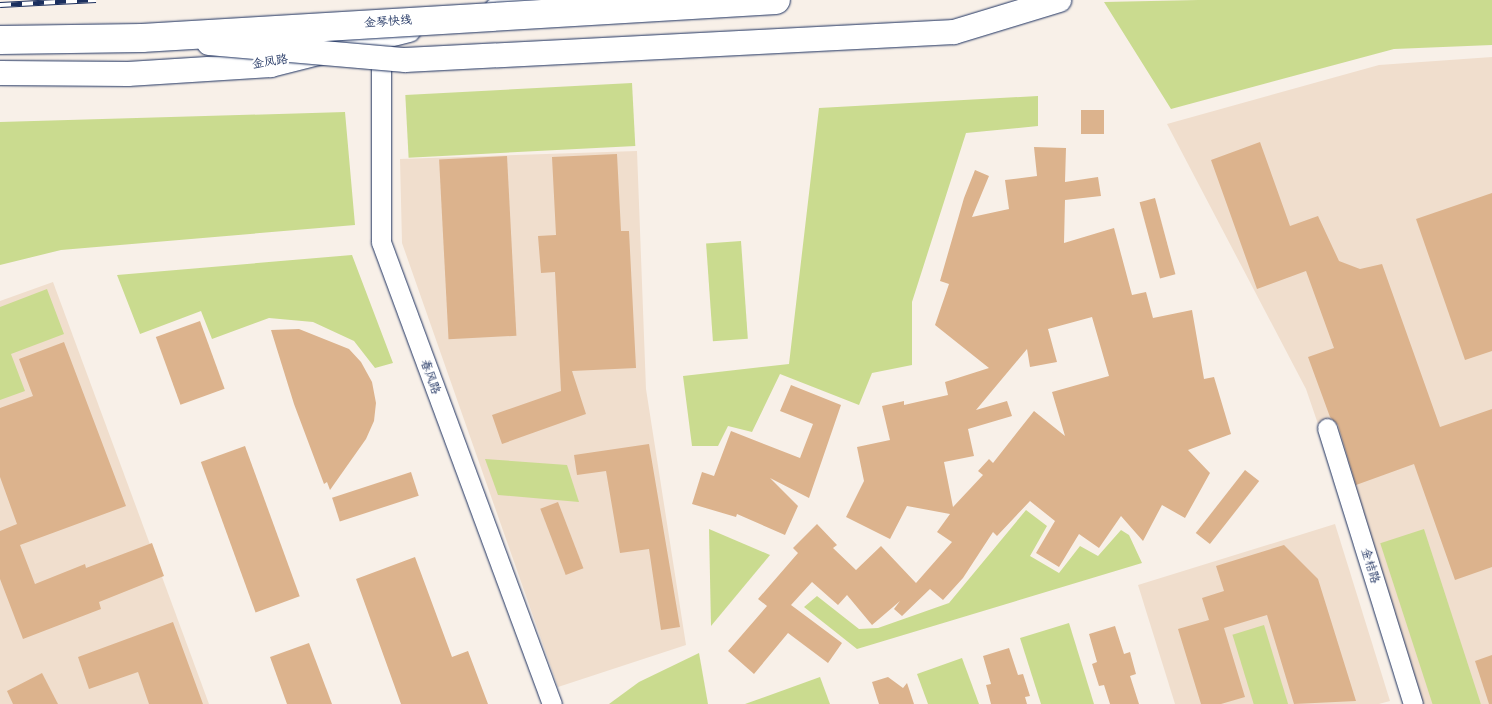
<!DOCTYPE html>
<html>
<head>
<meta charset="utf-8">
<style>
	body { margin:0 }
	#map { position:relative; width:1492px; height:704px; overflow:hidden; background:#f8f0e8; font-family:Pangolin,"LXGW WenKai TC",sans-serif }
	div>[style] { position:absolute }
	.built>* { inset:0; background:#f0decd }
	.green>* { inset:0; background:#cadb8f; transform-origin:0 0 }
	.building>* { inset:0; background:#dcb38d; transform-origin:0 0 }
	.roads { filter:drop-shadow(0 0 1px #1b2f5e) drop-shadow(0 0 1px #1b2f5e) }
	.minor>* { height:19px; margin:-9.5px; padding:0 9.5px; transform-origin:9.5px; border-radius:9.5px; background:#fff }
	.major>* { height:24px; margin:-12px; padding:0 12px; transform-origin:12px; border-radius:12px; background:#fff }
	.rail>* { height:5.5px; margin-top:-2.75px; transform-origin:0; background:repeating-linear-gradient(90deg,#fff 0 11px,#1b2f5e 0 22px); box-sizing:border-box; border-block:1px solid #1b2f5e }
	.bridges { filter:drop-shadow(0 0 1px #1b2f5e) drop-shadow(0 0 1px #1b2f5e) }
	.major-bridge>* { height:24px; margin:-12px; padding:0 12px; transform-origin:12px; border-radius:12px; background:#fff }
	.highway-bridge>* { height:28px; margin:-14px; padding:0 14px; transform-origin:14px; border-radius:14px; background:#fff }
	span { translate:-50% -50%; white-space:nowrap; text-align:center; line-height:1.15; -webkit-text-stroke:4.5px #fff; paint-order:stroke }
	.street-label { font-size:12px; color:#1b2f5e }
</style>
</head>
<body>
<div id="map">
	<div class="built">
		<div style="clip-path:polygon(1492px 57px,1492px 704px,1414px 704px,1306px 389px,1167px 124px,1379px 65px)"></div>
		<div style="clip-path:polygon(637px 151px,646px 389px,686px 645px,558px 687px,402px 243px,400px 159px)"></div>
		<div style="clip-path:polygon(53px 282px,209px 704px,0 704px,0 301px)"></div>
		<div style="clip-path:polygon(1335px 524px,1390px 701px,1379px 704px,1175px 704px,1138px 585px)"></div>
	</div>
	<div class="green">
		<div style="clip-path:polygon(1198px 0,1492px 0,1492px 45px,1394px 49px,1171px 109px,1104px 2px)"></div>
		<div style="left:632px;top:83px;width:63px;height:227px;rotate:87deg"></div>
		<div style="clip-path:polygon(1038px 96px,1038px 126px,966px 133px,912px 302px,912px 365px,872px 373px,859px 405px,780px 374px,752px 432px,728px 426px,718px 446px,692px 446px,683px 376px,789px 364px,819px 108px)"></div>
		<div style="clip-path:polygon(345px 112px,355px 225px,61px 250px,0 265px,0 122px)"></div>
		<div style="left:741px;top:241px;width:98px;height:35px;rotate:86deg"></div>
		<div style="clip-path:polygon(352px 255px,393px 363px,375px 368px,354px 341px,313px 322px,269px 318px,212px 339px,201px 311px,140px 334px,117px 275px)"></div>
		<div style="clip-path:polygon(47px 289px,64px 334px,11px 354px,25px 391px,0 400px,0 307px)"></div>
		<div style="clip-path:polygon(485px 459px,567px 465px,579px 502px,498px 495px)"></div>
		<div style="clip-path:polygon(1026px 510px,1047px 526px,1030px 556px,1059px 573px,1080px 546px,1098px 556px,1121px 530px,1129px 535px,1142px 563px,857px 649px,804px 607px,817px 596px,859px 629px,878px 628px,949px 603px)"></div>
		<div style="clip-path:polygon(709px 529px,770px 555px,711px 626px)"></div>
		<div style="left:1424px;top:529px;width:184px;height:46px;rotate:72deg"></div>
		<div style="clip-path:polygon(1069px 623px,1094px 704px,1041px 704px,1020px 638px)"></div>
		<div style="left:1264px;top:625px;width:83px;height:33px;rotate:73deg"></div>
		<div style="clip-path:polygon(699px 653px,708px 704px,609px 704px,639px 682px)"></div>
		<div style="clip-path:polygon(962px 658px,979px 704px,928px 704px,917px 674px)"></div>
		<div style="clip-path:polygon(820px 677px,830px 704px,745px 704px)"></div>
	</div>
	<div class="building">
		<div style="left:1081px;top:110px;width:23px;height:24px"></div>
		<div style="clip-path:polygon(1260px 142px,1290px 226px,1318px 216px,1339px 261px,1360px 269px,1382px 264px,1440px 427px,1492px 409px,1492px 567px,1455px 580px,1414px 464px,1356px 485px,1338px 425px,1330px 417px,1308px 357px,1334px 348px,1306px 271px,1257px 289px,1211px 160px)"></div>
		<div style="clip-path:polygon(evenodd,1034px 147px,1066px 148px,1065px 182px,1098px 177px,1101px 196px,1065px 200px,1064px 243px,1114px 228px,1132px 295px,1146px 292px,1153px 318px,1192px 310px,1204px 379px,1214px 377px,1231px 434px,1188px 450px,1210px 473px,1185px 518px,1162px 505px,1143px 541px,1121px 516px,1099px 548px,1079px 534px,1059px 567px,1036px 553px,1055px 521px,1030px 501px,997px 536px,993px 532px,963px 578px,943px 600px,930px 589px,902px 616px,894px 609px,900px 601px,872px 625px,847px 595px,838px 605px,812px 582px,791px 605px,842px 643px,828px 663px,788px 633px,754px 674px,728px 651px,767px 606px,758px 599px,798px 553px,793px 548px,817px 524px,837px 545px,833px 548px,856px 570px,881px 546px,916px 583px,952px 542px,937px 532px,950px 514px,907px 506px,890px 539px,846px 517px,864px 481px,857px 447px,890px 440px,882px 406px,904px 401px,904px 405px,948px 395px,945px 382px,989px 368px,935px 325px,949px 284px,940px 281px,964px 198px,975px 170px,989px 176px,972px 217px,1009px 209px,1005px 180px,1037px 176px,1034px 147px,1092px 317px,1109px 376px,1052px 392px,1065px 436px,1034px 411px,993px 463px,989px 459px,978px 471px,983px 475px,953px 507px,944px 462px,974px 456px,968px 429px,1012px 416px,1007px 401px,976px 410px,1027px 349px,1030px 367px,1057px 362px,1048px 329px,1092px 317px)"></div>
		<div style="clip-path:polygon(617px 154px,621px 231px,629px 231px,636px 368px,572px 371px,586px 414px,502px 444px,492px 415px,561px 391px,555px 272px,541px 273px,538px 236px,556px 235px,552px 157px)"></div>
		<div style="left:507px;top:156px;width:180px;height:68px;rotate:87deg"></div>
		<div style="clip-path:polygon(1492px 193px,1492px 351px,1465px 360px,1416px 219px)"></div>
		<div style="left:1155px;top:198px;width:79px;height:16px;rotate:75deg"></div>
		<div style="left:200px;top:321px;width:72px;height:47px;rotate:70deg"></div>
		<div style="clip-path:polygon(299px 329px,349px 349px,361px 362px,372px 382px,376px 403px,374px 421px,366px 439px,330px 490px,327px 482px,324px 484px,294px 404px,271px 330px)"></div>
		<div style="clip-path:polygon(64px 342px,126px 506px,20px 545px,35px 584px,85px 564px,86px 568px,152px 543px,164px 576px,99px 602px,101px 609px,23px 639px,0 579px,0 531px,17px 524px,0 477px,0 408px,33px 396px,19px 359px)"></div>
		<div style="clip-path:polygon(791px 385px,841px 405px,809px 498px,770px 478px,798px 506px,785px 535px,737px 514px,736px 517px,692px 504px,702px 472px,714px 476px,731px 431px,800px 458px,813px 424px,780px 411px)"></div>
		<div style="clip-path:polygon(649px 444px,680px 627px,661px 630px,649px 549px,620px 553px,606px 471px,577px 475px,574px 455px)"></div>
		<div style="left:245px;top:446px;width:160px;height:47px;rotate:70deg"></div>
		<div style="left:1245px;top:470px;width:18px;height:80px;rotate:38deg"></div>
		<div style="left:411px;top:472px;width:25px;height:83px;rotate:72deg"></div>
		<div style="left:558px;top:502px;width:71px;height:19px;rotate:69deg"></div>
		<div style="clip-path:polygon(1284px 545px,1318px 579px,1356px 701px,1294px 704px,1267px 615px,1224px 628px,1245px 697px,1221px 704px,1201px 704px,1178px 629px,1209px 620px,1202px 598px,1224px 591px,1216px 566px)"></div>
		<div style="clip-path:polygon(415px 557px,452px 657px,468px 651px,488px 704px,401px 704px,356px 579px)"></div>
		<div style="clip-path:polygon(173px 622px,203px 704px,149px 704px,138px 672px,89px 689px,78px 657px)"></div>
		<div style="clip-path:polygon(1115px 626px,1124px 654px,1130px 652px,1136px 674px,1130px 676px,1139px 704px,1110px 704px,1104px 685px,1099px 686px,1092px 664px,1097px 662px,1089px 634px)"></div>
		<div style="clip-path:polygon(309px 643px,332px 704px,287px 704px,270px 657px)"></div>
		<div style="clip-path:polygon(1009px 648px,1018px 675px,1023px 674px,1030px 696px,1025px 697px,1027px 704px,991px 704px,986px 685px,991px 684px,983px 656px)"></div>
		<div style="clip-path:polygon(1492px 655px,1492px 704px,1489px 704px,1475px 661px)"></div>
		<div style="clip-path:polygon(42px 673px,58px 704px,13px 704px,7px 691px)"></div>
		<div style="clip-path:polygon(888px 677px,903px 688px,907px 683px,914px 704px,879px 704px,872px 682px)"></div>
	</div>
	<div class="roads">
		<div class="minor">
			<div style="left:381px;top:46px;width:196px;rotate:90deg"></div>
			<div style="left:381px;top:242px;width:493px;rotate:69.7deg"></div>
			<div style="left:1327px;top:428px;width:289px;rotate:72.7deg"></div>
		</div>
		<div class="major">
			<div style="left:497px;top:9px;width:37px;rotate:-14deg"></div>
			<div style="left:0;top:73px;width:128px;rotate:0.4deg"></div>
			<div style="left:128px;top:74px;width:143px;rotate:-3.6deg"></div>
			<div style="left:271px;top:65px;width:142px;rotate:-14.2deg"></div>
		</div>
	</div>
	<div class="rail">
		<div style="left:0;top:5px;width:96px;rotate:-3deg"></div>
	</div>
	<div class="bridges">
		<div class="major-bridge">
			<div style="left:209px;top:43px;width:197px;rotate:5deg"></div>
			<div style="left:405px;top:60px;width:550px;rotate:-2.92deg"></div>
			<div style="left:954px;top:32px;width:110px;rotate:-16.9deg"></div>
		</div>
		<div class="highway-bridge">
			<div style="left:0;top:40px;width:142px;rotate:-0.8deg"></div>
			<div style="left:142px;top:38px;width:635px;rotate:-3.43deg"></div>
		</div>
	</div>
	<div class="street-label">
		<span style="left:388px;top:22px;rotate:-4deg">金琴快线</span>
		<span style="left:270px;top:62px;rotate:-9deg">金凤路</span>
		<span style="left:430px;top:377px;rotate:70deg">春风路</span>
		<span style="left:1370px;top:566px;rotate:73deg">金桔路</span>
	</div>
</div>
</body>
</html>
